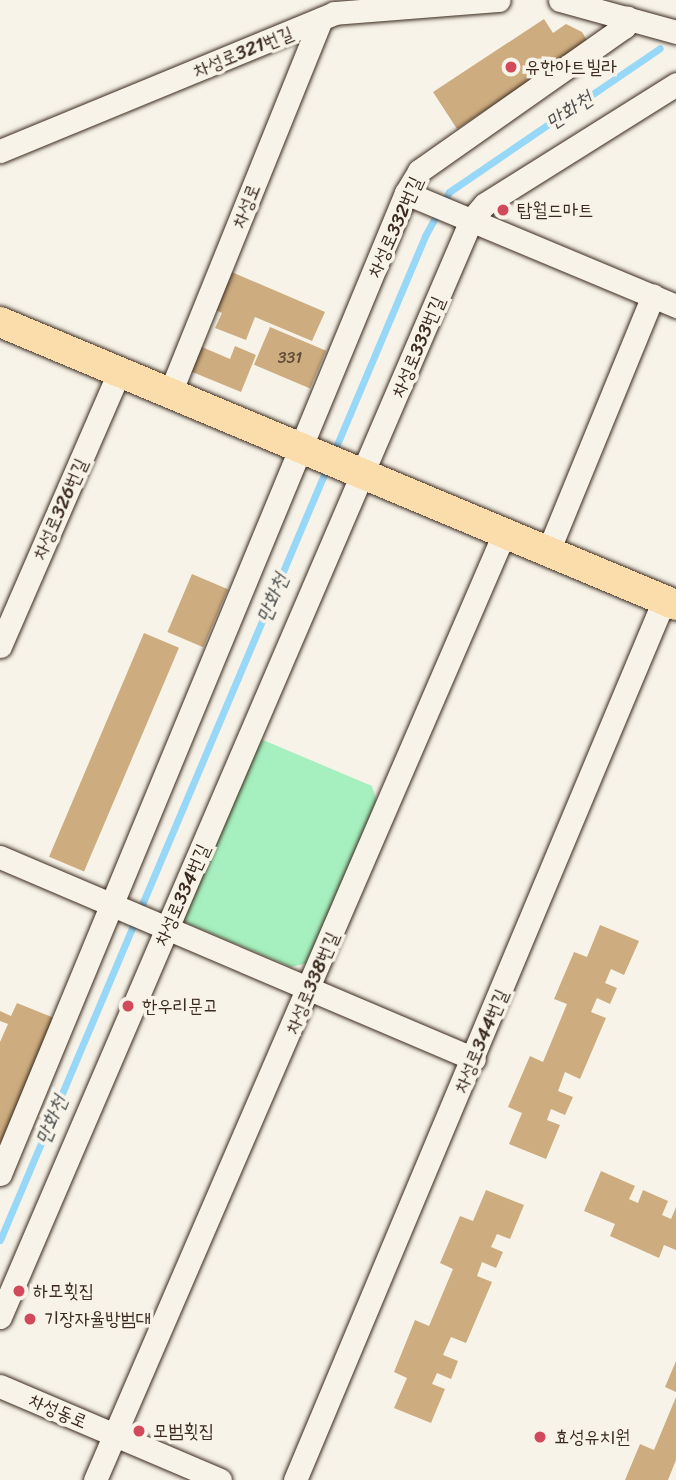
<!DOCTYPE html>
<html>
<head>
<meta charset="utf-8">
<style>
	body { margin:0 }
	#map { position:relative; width:676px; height:1480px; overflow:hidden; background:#f7f3e8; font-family:Sriracha,"Poor Story",sans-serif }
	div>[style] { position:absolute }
	.green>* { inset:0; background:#a6f0bf }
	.stream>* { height:7px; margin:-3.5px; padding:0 3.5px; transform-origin:3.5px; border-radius:3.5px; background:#97d7f8 }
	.building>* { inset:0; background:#cdad80; transform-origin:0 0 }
	.roads { filter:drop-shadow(0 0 2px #3b2a1e) drop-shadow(0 0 2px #3b2a1e) }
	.minor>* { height:23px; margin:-11.5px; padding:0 11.5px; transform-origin:11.5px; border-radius:11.5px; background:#f7f3e8 }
	.major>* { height:30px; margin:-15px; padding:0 15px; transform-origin:15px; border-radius:15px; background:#fbddab }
	.dots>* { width:19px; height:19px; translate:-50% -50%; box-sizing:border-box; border:4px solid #f7f3e8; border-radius:50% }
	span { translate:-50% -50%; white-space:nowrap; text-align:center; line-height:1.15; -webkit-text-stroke:7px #f7f3e8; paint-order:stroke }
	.number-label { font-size:16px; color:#604b36 }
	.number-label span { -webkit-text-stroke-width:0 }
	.street-label { font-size:19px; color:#3b2a1e }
	.poi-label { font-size:19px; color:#3b2a1e }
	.left { translate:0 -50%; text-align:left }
	.water-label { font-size:21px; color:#525554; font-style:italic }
</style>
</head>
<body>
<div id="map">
	<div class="green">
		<div style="clip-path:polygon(256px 737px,372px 786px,378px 805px,312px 962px,291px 967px,180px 920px)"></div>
	</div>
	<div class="stream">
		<div style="left:333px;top:454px;width:237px;rotate:-67.1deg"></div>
		<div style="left:425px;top:236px;width:50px;rotate:-61.4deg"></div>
		<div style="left:449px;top:192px;width:255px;rotate:-34.3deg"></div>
		<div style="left:0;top:1240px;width:842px;rotate:-67.06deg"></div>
	</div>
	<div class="building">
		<div style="clip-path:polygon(544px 19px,553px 33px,566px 24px,582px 32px,588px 42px,457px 129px,433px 92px)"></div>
		<div style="clip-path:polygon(227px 270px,325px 312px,312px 341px,255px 317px,246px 340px,215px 328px,222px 313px,211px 308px)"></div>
		<div style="left:270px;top:327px;width:61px;height:41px;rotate:23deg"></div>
		<div style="clip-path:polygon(195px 344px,230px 359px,235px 346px,256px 355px,241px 392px,185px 369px)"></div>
		<div style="left:192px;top:574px;width:39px;height:63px;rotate:23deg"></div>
		<div style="left:144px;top:633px;width:38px;height:243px;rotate:23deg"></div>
		<div style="clip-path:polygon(600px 925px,639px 941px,624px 975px,611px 969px,605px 983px,617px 988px,610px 1004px,597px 998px,591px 1012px,606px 1018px,580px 1079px,565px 1072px,558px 1091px,573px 1097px,565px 1115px,551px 1109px,547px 1120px,560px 1125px,546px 1159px,509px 1144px,522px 1113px,508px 1107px,530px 1056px,543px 1062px,567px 1004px,554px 999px,574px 952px,587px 957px)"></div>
		<div style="clip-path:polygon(17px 1003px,59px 1020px,0 1163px,0 1042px,8px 1024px,0 1021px,0 1011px,11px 1016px)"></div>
		<div style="clip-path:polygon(601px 1171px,635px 1186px,629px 1199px,638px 1203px,643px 1190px,668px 1201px,662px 1215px,671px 1219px,676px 1207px,676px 1250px,664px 1245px,659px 1258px,610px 1236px,615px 1224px,584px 1211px)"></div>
		<div style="clip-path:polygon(486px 1190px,524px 1205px,510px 1239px,497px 1234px,491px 1247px,503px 1252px,496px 1268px,482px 1262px,477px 1276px,492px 1282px,466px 1343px,451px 1337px,443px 1355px,458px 1361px,451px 1379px,437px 1373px,432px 1384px,445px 1389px,431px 1423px,394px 1408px,407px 1378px,394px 1372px,415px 1320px,429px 1326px,453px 1269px,440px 1263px,460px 1216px,473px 1221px)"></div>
		<div style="clip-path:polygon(676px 1361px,676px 1392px,665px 1387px)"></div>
		<div style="clip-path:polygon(676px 1397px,676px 1460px,668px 1480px,625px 1480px,640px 1444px,654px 1450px)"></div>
	</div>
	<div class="roads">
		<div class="minor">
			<div style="left:560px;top:0;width:120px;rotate:15.4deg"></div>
			<div style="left:0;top:151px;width:361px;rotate:-22.4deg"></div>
			<div style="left:334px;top:13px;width:165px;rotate:-4.5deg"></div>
			<div style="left:406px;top:193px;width:293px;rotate:22.7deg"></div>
			<div style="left:170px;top:393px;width:403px;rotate:-68deg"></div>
			<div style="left:549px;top:549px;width:274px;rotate:-67.7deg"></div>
			<div style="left:0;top:646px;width:299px;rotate:-66.5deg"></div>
			<div style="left:0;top:857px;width:515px;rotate:23.08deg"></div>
			<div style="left:0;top:1174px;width:1062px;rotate:-67.52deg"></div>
			<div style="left:406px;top:193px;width:26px;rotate:-59deg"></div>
			<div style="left:419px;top:171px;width:251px;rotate:-35.1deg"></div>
			<div style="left:624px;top:27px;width:10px;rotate:-73deg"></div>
			<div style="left:0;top:1317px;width:1194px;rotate:-66.76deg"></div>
			<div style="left:471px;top:220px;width:21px;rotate:-49deg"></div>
			<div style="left:485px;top:204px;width:226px;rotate:-32.1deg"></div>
			<div style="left:0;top:1386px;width:239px;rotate:23.1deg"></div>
			<div style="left:95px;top:1480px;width:1034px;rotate:-66.63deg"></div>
			<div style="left:295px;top:1480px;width:954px;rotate:-67.25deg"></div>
		</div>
		<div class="major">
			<div style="left:0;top:322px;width:733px;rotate:22.72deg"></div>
		</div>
	</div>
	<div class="dots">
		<div style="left:511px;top:67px;background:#d1495b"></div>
		<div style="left:503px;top:210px;background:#d1495b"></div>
		<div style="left:128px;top:1006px;background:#d1495b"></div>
		<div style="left:19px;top:1291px;background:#d1495b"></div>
		<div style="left:30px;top:1319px;background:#d1495b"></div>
		<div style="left:139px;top:1431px;background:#d1495b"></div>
		<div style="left:540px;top:1437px;background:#d1495b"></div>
	</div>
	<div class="number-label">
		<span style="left:290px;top:358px">331</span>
	</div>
	<div class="street-label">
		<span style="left:243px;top:52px;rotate:-22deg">차성로321번길</span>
		<span style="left:246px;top:206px;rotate:-68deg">차성로</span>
		<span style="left:395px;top:227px;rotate:-66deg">차성로332번길</span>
		<span style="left:418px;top:347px;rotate:-67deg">차성로333번길</span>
		<span style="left:60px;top:509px;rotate:-66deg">차성로326번길</span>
		<span style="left:182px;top:895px;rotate:-66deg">차성로334번길</span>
		<span style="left:312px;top:983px;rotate:-67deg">차성로338번길</span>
		<span style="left:481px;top:1041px;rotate:-67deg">차성로344번길</span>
		<span style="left:58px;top:1411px;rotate:23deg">차성동로</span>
	</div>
	<div class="poi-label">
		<span class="left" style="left:525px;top:67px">유한아트빌라</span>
		<span class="left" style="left:517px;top:210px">탑월드마트</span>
		<span class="left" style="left:142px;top:1006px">한우리문고</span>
		<span class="left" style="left:33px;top:1291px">하모횟집</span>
		<span class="left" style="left:44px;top:1319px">기장자율방범대</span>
		<span class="left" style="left:153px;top:1431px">모범횟집</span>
		<span class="left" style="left:554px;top:1437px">효성유치원</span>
	</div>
	<div class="water-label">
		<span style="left:569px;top:110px;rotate:-34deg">만화천</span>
		<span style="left:272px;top:598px;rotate:-67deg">만화천</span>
		<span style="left:51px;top:1120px;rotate:-67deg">만화천</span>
	</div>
</div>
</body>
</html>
